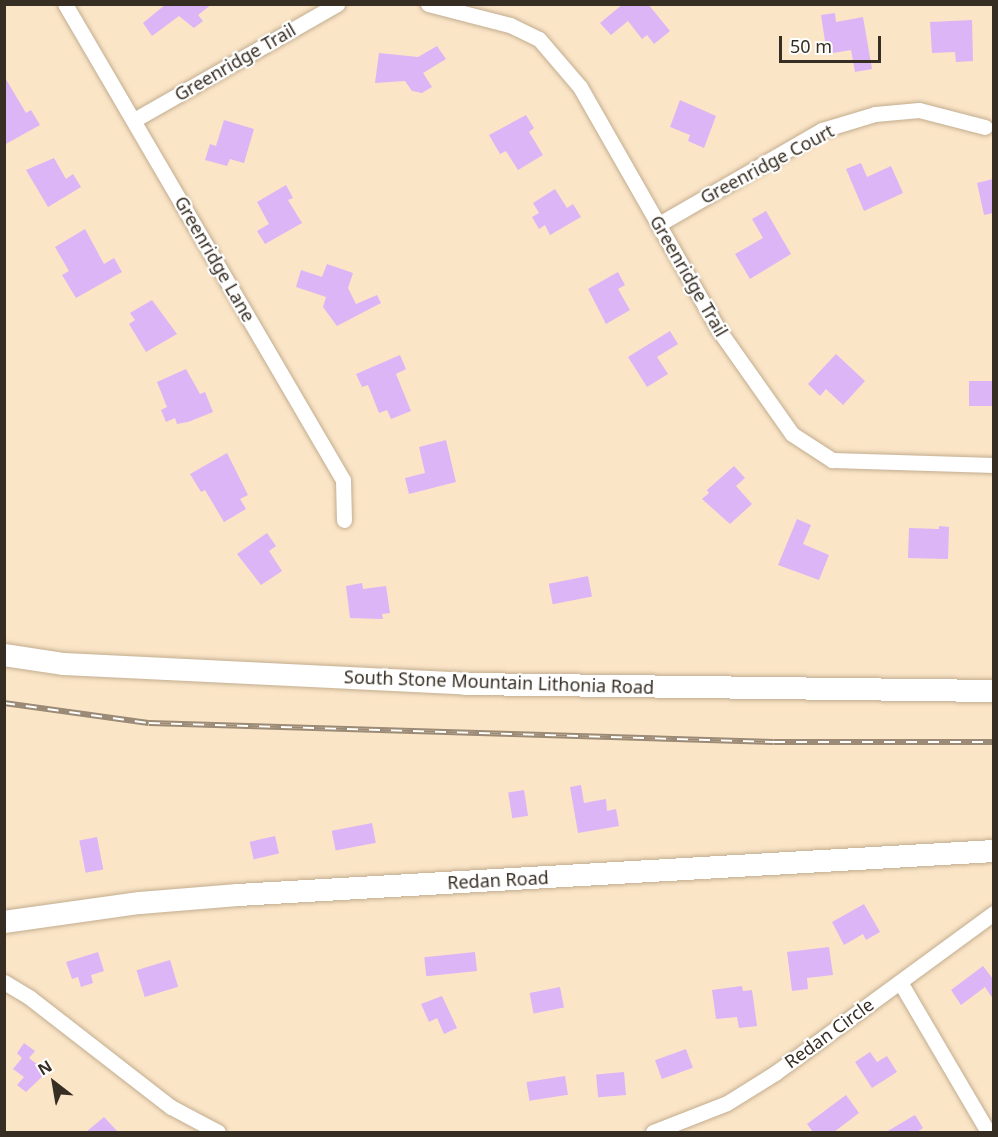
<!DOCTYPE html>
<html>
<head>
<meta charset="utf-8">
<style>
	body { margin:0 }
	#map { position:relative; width:998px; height:1137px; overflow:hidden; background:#fbe5c7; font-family:"Noto Sans",sans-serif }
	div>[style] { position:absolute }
	.building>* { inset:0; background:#dbb5f6; transform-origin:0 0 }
	.roads { filter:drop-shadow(0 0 2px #c2ad90) drop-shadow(0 0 2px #c2ad90) }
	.street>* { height:15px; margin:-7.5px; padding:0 7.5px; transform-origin:7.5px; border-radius:7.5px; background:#fff }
	.secondary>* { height:22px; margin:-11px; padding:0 11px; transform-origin:11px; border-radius:11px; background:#fff }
	.rail>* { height:6px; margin-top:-3px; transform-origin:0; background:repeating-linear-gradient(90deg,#fff 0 11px,#9a8a76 0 22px); box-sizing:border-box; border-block:2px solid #9a8a76 }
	span { translate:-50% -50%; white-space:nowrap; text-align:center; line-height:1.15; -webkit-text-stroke:4.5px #fff; paint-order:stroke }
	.street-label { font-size:18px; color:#372e23 }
	.frame { position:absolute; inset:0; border:6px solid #372e23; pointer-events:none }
	.north { position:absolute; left:24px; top:1053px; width:60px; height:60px; -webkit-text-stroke:4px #fff; paint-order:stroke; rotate:329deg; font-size:16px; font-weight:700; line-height:24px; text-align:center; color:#372e23 }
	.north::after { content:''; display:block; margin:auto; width:21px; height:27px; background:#372e23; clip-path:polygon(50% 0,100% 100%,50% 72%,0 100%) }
	.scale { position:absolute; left:779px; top:36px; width:102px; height:27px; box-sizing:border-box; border:3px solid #372e23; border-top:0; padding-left:8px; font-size:18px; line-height:21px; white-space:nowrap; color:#372e23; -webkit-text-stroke:4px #fff; paint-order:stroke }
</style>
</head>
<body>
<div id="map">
	<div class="building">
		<div style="clip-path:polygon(166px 4px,212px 4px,198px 15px,203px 21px,194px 28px,179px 16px,152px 36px,143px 23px)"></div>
		<div style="clip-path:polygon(623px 4px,648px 4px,670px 31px,654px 44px,647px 35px,642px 39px,628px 21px,611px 35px,600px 23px)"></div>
		<div style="clip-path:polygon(835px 13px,836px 22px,863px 17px,872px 69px,855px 72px,851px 50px,827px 54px,821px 15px)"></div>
		<div style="clip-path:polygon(972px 20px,973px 61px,956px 62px,955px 52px,932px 53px,930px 22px)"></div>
		<div style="clip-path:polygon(437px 46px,446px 59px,423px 73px,432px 87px,422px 93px,412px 91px,405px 81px,375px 83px,379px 53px,418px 57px)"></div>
		<div style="clip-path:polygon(4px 76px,26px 113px,31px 110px,40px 125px,4px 145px)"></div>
		<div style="clip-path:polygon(680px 100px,716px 116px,704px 148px,688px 141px,690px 135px,670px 127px)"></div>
		<div style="clip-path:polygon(526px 115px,534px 128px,529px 132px,543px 155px,518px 170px,506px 151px,500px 154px,489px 135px)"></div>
		<div style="clip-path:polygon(224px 120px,254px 129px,244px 163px,230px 159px,227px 166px,205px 160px,210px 144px,216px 146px)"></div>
		<div style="clip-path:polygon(54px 158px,66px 179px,73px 174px,81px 187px,48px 207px,26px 170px)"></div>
		<div style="clip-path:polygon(861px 163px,867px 177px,891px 166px,903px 193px,864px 211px,846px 169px)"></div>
		<div style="clip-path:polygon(993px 179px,993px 213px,984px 215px,977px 183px)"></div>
		<div style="clip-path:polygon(286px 185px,293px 198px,288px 200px,302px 223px,265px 244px,257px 231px,269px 224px,257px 202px)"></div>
		<div style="clip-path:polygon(555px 189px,567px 208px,573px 204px,581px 217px,550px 235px,545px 225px,539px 229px,532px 217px,539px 213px,533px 203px)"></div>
		<div style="clip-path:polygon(766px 211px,791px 254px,750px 279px,735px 254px,763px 238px,752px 219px)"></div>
		<div style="clip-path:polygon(85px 229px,104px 264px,114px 258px,122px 272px,76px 298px,62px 275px,69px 271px,55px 247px)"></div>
		<div style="clip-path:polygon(327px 264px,353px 273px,348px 288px,356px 304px,377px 295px,381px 303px,337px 326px,323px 307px,326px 297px,296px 287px,301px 270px,322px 277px)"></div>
		<div style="clip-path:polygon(618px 272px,625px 285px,618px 289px,630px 310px,606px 324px,588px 289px)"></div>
		<div style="clip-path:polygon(152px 300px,177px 334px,146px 352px,129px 324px,135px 320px,130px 313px)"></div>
		<div style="clip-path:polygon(670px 331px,678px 344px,657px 357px,668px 374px,647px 387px,628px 357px)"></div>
		<div style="clip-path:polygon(836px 354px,865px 381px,843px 405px,826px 389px,820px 396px,808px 384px)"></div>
		<div style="clip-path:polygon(400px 355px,406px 369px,396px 374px,411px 411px,391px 419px,387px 410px,379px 413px,368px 385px,362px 387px,356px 374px)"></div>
		<div style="clip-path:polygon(186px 369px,200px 394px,205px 392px,213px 412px,188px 422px,177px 424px,175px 418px,166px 422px,161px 410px,167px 407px,157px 382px)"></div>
		<div style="left:993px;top:381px;width:25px;height:24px;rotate:90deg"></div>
		<div style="clip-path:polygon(446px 440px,456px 482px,409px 494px,405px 478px,425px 473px,419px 447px)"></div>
		<div style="clip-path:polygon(227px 453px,248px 495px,240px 499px,246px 509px,224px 522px,205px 490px,201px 492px,190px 474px)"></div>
		<div style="clip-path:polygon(734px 466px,745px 478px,736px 486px,752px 504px,730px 524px,702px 499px,709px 493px,707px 490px)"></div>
		<div style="clip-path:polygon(797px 519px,811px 525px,803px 544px,829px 555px,819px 580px,778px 565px)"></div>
		<div style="clip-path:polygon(939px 526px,949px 527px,948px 559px,908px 558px,909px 528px,939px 529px)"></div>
		<div style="clip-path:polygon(267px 533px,276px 546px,269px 551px,282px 571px,261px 585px,237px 554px)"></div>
		<div style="left:588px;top:576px;width:21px;height:40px;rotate:79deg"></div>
		<div style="clip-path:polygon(362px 583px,363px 589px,386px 586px,390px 613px,382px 614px,383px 619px,350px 618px,346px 586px)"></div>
		<div style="clip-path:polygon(581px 785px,584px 803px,606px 799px,607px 811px,616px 809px,619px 826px,578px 833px,570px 787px)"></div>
		<div style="left:524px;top:790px;width:26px;height:16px;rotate:81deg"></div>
		<div style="left:372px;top:823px;width:20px;height:41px;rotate:79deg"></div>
		<div style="left:275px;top:836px;width:18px;height:26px;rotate:77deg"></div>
		<div style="left:97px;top:837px;width:33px;height:18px;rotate:79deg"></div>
		<div style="clip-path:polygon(864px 904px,880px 932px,866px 940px,863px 934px,844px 945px,832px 922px)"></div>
		<div style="clip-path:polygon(829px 947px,833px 975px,807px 978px,808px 989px,792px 991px,787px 952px)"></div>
		<div style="clip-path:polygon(98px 952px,104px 971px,91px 975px,93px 983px,81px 987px,78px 977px,72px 979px,66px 962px)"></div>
		<div style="left:475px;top:952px;width:19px;height:51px;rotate:84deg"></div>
		<div style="left:170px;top:960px;width:28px;height:35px;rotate:73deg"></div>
		<div style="clip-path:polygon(983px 966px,993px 979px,993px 999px,985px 987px,961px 1005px,951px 990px)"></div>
		<div style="clip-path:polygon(742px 986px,743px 991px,752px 990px,757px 1026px,739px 1028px,737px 1017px,716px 1019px,712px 990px)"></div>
		<div style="left:560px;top:987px;width:21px;height:31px;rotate:79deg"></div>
		<div style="clip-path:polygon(442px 996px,457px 1028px,444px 1034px,437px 1018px,429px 1022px,421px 1004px)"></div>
		<div style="clip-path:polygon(24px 1043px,35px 1051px,29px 1058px,47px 1072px,26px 1092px,17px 1085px,24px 1077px,13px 1069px,22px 1058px,17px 1053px)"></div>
		<div style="left:686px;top:1049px;width:20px;height:33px;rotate:70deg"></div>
		<div style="clip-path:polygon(870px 1052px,877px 1062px,887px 1056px,897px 1072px,872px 1088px,855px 1062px)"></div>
		<div style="left:624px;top:1072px;width:23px;height:28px;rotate:85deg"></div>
		<div style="left:565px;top:1076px;width:19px;height:39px;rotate:81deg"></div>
		<div style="clip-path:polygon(846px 1095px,859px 1113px,834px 1132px,813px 1132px,807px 1124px)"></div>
		<div style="clip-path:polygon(915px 1115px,923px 1128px,917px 1132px,886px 1132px)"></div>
		<div style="clip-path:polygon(104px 1117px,118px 1132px,86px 1132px)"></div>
	</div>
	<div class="roads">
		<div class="street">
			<div style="left:65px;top:4px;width:551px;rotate:59.71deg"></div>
			<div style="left:343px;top:480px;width:40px;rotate:88.6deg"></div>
			<div style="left:428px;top:4px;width:85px;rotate:14.4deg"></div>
			<div style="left:510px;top:25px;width:32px;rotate:26deg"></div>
			<div style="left:539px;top:39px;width:63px;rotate:49.5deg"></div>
			<div style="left:580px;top:87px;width:279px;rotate:60.3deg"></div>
			<div style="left:718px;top:329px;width:128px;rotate:54.8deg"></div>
			<div style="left:792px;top:434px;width:48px;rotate:33deg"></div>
			<div style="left:832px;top:460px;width:162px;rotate:1.8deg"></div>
			<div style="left:134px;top:120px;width:234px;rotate:-29.7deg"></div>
			<div style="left:659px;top:224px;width:188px;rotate:-30deg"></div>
			<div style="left:822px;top:130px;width:55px;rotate:-16.8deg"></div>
			<div style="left:875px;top:114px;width:44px;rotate:-5.2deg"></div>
			<div style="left:919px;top:110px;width:68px;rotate:14.4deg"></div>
			<div style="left:4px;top:982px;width:29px;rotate:31deg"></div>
			<div style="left:29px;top:997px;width:180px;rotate:37.8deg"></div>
			<div style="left:171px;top:1107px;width:53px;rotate:28deg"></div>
			<div style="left:900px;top:982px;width:174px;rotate:59.6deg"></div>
			<div style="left:653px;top:1132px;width:79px;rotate:-21.4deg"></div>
			<div style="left:727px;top:1103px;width:57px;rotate:-32deg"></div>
			<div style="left:775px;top:1073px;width:271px;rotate:-36.2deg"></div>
		</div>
		<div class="secondary">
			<div style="left:4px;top:655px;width:61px;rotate:8.5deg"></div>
			<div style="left:64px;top:664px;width:402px;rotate:2.8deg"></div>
			<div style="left:466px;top:684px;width:528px;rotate:0.76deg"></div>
			<div style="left:4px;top:922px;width:137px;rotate:-8deg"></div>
			<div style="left:140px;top:903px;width:98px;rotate:-4.7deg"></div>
			<div style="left:238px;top:895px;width:757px;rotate:-3.33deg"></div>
		</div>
	</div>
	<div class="rail">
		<div style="left:4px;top:703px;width:146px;rotate:7.9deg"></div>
		<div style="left:149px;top:723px;width:625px;rotate:1.74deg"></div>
		<div style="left:774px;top:742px;width:220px"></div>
	</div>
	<div class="street-label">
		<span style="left:235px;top:62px;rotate:-30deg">Greenridge Trail</span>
		<span style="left:767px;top:164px;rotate:-28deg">Greenridge Court</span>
		<span style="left:215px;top:259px;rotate:60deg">Greenridge Lane</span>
		<span style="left:689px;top:276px;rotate:60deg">Greenridge Trail</span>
		<span style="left:499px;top:682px;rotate:2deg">South Stone Mountain Lithonia Road</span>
		<span style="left:498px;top:880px;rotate:-3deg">Redan Road</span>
		<span style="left:829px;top:1033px;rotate:-36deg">Redan Circle</span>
	</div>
	<div class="frame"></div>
	<div class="north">N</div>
	<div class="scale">50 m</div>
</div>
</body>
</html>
